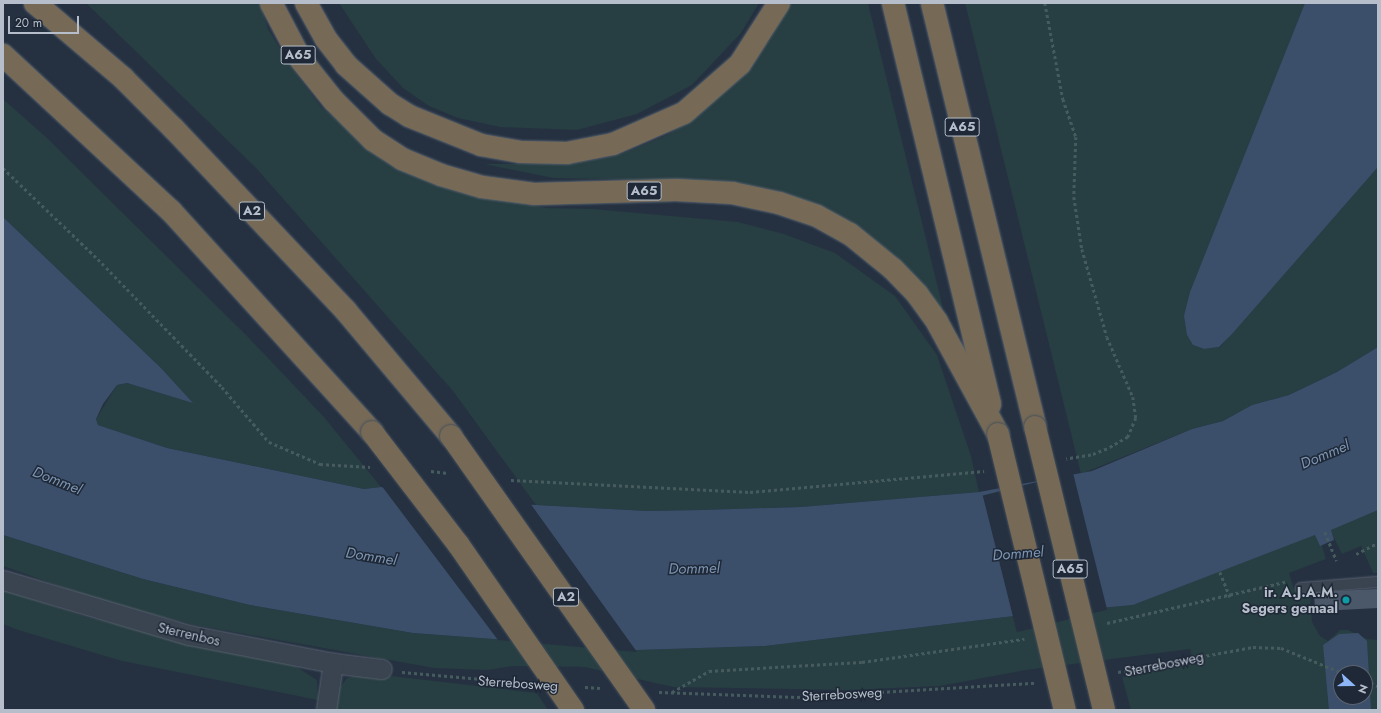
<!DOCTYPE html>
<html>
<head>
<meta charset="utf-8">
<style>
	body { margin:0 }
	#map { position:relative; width:1381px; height:713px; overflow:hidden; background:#253141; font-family:Jost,sans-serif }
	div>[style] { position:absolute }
	.green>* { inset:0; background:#273e42 }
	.water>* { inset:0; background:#3b4e6a }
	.pier>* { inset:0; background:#253141; transform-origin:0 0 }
	.building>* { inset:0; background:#4b586a; transform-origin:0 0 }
	.path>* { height:2.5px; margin-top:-1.25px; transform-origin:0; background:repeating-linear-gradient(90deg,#465b5e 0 3px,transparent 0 6px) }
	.roads { filter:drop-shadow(0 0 1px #57616e) drop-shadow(0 0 1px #57616e) }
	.service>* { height:10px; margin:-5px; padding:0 5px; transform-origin:5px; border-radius:5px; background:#3a4350 }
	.minor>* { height:19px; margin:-9.5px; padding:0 9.5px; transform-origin:9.5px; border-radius:9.5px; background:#3a4350 }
	.motorway>* { height:22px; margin:-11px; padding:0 11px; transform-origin:11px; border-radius:11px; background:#766a57 }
	.bridges { filter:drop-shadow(0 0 1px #444e5b) drop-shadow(0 0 1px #444e5b) }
	.motorway-bridge>* { height:22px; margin:-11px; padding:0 11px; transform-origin:11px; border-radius:11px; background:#766a57 }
	.dots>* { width:11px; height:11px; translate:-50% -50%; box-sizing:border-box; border:2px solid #1e2836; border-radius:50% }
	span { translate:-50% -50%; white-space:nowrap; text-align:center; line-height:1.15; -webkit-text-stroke:3px #1e2836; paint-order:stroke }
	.shield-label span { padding:1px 3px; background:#1e2836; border:1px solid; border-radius:3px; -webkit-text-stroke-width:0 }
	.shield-label { font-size:13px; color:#b6becb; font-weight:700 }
	.poi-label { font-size:14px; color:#b6becb; font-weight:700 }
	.right { translate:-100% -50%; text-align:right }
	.street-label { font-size:14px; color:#b6becb }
	.water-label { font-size:15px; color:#7d94b2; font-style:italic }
	.frame { position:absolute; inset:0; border:4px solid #b6becb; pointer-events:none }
	.north { position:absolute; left:1333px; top:665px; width:40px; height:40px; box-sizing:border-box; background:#1e2836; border:1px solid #5b6472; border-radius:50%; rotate:111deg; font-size:11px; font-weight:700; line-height:16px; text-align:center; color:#b6becb }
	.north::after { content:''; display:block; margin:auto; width:14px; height:18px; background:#8db6f9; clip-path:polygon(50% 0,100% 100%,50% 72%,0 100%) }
	.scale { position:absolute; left:8px; top:16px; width:71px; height:18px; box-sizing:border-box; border:2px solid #b6becb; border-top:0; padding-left:5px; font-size:12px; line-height:14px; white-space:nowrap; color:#b6becb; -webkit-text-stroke:3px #1e2836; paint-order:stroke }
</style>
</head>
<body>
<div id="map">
	<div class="green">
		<div style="clip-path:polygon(86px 3px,260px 3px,268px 29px,291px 67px,322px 108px,396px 164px,451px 190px,547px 208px,593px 209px,738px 222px,784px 234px,835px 253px,895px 296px,937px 355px,971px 456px,979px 492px,801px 507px,702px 510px,647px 511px,536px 505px,453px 391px,256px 168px)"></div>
		<div style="clip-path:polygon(339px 3px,759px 3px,741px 33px,692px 85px,637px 114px,577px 130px,500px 127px,458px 118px,429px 106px,403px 88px,376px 59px)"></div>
		<div style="clip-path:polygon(790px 3px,868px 3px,943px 308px,940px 309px,900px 261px,859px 227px,822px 210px,748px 187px,654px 180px,553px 178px,484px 164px,571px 164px,619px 155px,665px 136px,689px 122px,746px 72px,771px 38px)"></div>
		<div style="clip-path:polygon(965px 3px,1305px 3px,1261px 117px,1193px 345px,1204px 349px,1220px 347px,1378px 167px,1378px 347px,1337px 372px,1289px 395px,1252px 405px,1223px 421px,1192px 429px,1081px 474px)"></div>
		<div style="clip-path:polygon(3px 99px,47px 138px,248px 337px,324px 417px,381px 487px,364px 489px,167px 448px,98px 425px,96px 419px,117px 385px,127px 383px,192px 402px,161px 368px,3px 217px)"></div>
		<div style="clip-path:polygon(evenodd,1378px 509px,1378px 573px,1373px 573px,1361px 546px,1342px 554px,1334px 538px,1321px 543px,1326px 559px,1289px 573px,1294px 589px,1310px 594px,1312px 622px,1320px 636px,1328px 641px,1340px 630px,1348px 630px,1367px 639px,1378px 640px,1378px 710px,1131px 710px,1122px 677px,1193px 664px,1190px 649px,1026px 670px,940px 686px,848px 690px,673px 687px,585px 667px,513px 666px,487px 670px,434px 668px,195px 625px,104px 602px,3px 566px,3px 535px,143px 579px,250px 605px,413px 633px,637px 650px,765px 646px,1014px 616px,1133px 605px,1378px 509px,1341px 673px,1365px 673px,1365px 697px,1341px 697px,1341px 673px)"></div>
		<div style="clip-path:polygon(3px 590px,90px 618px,295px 666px,317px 680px,318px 700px,122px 661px,18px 630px,3px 624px)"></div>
		<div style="clip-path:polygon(365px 673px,537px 693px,548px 710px,330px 710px,333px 696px,347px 678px)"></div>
	</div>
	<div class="water">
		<div style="clip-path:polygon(1305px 3px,1378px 3px,1378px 167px,1232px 334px,1219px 347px,1204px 349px,1193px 345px,1187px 335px,1184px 316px,1190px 292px)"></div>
		<div style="clip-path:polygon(3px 217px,161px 368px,193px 403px,127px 383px,117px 385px,103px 404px,96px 419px,98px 425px,167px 448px,364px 489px,381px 487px,464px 501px,536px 505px,647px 511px,702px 510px,801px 507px,979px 492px,1092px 471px,1192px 429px,1223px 421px,1252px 405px,1289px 395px,1337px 372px,1378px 347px,1378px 510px,1331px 530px,1334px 540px,1320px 546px,1315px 535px,1133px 605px,1014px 616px,765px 646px,637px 650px,413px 633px,250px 605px,143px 579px,3px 535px)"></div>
		<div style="clip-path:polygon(evenodd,1358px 633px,1367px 641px,1371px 710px,1329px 710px,1323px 645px,1339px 634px,1358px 633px,1341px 673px,1365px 673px,1365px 697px,1341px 697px,1341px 673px)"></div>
	</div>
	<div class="pier">
		<div style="left:1073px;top:473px;width:141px;height:93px;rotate:76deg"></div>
		<div style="clip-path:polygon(381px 485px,465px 499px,530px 503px,637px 652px,498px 640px)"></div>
	</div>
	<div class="building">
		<div style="left:1377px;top:589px;width:19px;height:63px;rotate:87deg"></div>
	</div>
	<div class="path">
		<div style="left:1045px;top:3px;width:98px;rotate:79.4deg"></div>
		<div style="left:1063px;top:99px;width:40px;rotate:71.1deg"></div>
		<div style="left:1076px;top:137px;width:60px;rotate:91.9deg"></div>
		<div style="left:1074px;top:197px;width:53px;rotate:81.3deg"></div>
		<div style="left:1082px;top:249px;width:91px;rotate:74.1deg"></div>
		<div style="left:1107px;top:337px;width:65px;rotate:66.6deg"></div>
		<div style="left:1133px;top:397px;width:21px;rotate:82deg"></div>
		<div style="left:1136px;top:418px;width:21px;rotate:113deg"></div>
		<div style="left:1128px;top:437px;width:24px;rotate:150deg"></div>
		<div style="left:1107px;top:449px;width:17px;rotate:159deg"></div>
		<div style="left:1091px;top:455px;width:25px;rotate:171deg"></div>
		<div style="left:3px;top:168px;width:132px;rotate:43.8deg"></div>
		<div style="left:98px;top:259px;width:178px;rotate:45.9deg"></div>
		<div style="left:222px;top:387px;width:72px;rotate:49.5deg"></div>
		<div style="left:269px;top:442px;width:56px;rotate:23.3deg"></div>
		<div style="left:320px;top:464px;width:50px;rotate:3.4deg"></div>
		<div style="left:431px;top:471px;width:17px;rotate:7deg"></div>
		<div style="left:511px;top:480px;width:239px;rotate:2.9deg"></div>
		<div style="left:750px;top:492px;width:235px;rotate:-5.1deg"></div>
		<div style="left:1325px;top:532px;width:31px;rotate:68deg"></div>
		<div style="left:1356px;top:554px;width:25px;rotate:-27deg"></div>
		<div style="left:1220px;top:572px;width:27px;rotate:68deg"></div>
		<div style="left:1107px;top:623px;width:183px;rotate:-13deg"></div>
		<div style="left:402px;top:672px;width:125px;rotate:5deg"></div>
		<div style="left:1118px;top:672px;width:137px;rotate:-10.5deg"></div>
		<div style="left:1253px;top:647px;width:28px;rotate:2deg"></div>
		<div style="left:1281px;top:648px;width:67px;rotate:22deg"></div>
		<div style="left:1365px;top:681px;width:14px;rotate:21deg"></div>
		<div style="left:585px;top:687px;width:15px;rotate:4deg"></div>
		<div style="left:659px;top:692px;width:138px;rotate:2.1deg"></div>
		<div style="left:797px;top:697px;width:239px;rotate:-3.4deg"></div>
		<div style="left:672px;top:692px;width:43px;rotate:-29.6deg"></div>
		<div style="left:709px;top:671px;width:153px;rotate:-3.4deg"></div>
		<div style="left:862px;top:662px;width:164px;rotate:-8.1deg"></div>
	</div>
	<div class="roads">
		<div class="service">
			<div style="left:1301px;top:588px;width:77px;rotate:-4.5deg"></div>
		</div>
		<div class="minor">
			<div style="left:3px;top:580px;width:194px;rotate:16.5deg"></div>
			<div style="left:189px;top:635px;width:147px;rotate:11deg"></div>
			<div style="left:333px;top:663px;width:49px;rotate:7deg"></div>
			<div style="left:326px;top:710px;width:48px;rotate:-81.5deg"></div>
		</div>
		<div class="motorway">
			<div style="left:35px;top:3px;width:116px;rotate:40.4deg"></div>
			<div style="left:123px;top:78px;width:72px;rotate:45deg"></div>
			<div style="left:174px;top:129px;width:250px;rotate:46.6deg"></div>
			<div style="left:346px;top:311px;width:163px;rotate:50deg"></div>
			<div style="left:271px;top:3px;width:64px;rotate:62.2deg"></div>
			<div style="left:301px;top:60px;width:53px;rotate:51.2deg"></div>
			<div style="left:334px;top:101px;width:55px;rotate:45deg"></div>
			<div style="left:373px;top:140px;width:35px;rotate:33deg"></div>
			<div style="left:402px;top:159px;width:42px;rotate:22.3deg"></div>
			<div style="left:441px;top:175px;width:43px;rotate:16.3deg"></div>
			<div style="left:482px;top:187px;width:52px;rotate:7.7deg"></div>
			<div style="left:534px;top:194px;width:142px;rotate:-1.6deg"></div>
			<div style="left:676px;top:190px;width:56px;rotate:3.1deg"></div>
			<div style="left:732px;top:193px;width:48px;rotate:12deg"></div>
			<div style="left:779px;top:203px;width:40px;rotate:18.9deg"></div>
			<div style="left:817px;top:216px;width:38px;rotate:29deg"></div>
			<div style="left:850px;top:234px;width:55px;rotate:39.1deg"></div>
			<div style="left:893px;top:269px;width:35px;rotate:46deg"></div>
			<div style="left:917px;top:294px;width:34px;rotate:54deg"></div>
			<div style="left:937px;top:322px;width:128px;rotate:61.4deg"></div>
			<div style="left:306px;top:3px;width:41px;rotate:60.9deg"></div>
			<div style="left:326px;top:39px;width:33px;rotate:52deg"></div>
			<div style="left:346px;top:65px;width:59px;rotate:41.6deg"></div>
			<div style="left:390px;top:104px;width:22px;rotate:32deg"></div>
			<div style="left:409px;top:116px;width:78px;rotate:21.9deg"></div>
			<div style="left:481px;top:145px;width:41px;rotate:9.9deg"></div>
			<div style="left:521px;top:152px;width:46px;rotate:1.2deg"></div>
			<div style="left:567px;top:153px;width:47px;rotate:-11.1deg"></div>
			<div style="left:613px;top:144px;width:77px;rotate:-23.6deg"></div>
			<div style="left:684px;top:113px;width:74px;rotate:-41.2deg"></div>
			<div style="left:740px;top:64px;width:72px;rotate:-57.4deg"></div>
			<div style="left:893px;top:3px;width:413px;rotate:76.4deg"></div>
			<div style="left:932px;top:3px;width:436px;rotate:76.3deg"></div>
			<div style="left:3px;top:55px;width:229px;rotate:42.9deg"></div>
			<div style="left:171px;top:211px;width:299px;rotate:47.7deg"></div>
		</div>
	</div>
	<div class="bridges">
		<div class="motorway-bridge">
			<div style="left:1035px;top:427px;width:291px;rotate:76.3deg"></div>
			<div style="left:372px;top:432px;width:141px;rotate:52.5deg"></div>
			<div style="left:458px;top:544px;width:202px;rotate:55.3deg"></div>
			<div style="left:998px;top:434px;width:284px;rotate:76.4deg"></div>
			<div style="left:451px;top:436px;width:335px;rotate:54.8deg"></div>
		</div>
	</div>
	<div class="dots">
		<div style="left:1346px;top:600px;background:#0f9aa8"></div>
	</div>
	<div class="shield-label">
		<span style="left:298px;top:55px">A65</span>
		<span style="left:962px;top:127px">A65</span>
		<span style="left:644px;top:191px">A65</span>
		<span style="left:252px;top:211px">A2</span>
		<span style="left:1070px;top:569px">A65</span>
		<span style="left:566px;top:597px">A2</span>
	</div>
	<div class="poi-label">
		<span class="right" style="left:1338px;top:600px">ir. A.J.A.M.<br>Segers gemaal</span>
	</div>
	<div class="street-label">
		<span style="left:189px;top:634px;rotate:13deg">Sterrenbos</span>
		<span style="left:1164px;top:664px;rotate:-11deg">Sterrebosweg</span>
		<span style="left:518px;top:683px;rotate:4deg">Sterrebosweg</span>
		<span style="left:842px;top:694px;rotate:-3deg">Sterrebosweg</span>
	</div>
	<div class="water-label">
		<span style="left:1325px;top:455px;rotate:-23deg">Dommel</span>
		<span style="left:57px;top:481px;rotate:22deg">Dommel</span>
		<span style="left:1018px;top:554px;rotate:-4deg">Dommel</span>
		<span style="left:371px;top:557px;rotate:9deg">Dommel</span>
		<span style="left:694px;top:569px;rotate:-1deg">Dommel</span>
	</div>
	<div class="frame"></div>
	<div class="north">N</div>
	<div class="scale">20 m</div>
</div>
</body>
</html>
